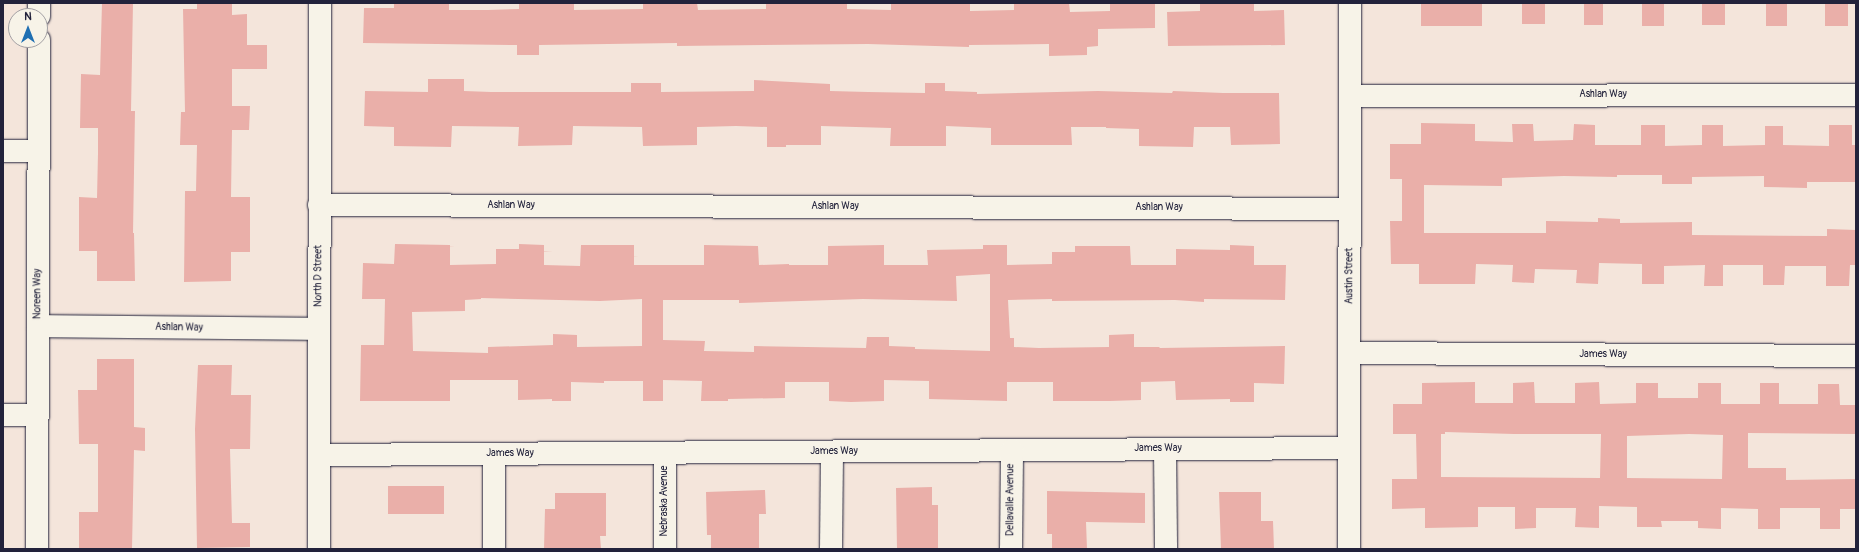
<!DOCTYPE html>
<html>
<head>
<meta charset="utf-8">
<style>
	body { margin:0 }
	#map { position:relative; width:1859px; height:552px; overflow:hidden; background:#f4e5db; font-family:Pangolin,sans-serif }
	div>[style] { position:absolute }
	.building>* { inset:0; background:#eaafa9; transform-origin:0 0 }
	.roads { filter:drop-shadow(0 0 1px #22223b) drop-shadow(0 0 1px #22223b) }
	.minor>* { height:22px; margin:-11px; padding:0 11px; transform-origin:11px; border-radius:11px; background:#f7f3e8 }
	span { translate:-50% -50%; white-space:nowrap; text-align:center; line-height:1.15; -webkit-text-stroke:3.5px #f7f3e8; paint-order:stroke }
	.street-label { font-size:10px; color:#22223b }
	.frame { position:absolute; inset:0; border:4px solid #22223b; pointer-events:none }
	.north { position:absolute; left:8px; top:8px; width:40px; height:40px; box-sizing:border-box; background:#f7f3e8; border:1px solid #a29fa3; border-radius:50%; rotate:0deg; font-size:11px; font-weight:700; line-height:16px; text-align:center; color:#22223b }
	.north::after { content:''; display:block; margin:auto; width:14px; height:18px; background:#1f6fb2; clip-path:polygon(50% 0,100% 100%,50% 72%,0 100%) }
</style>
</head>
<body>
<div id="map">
	<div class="building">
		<div style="clip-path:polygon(102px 3px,133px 3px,131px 111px,135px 111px,133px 233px,134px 233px,135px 281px,97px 281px,97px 251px,79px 251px,79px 197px,97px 198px,98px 153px,98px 128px,80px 128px,81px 74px,100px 75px)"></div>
		<div style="clip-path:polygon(197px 3px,232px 3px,232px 15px,247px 14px,247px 45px,267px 45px,267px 69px,232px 69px,232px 106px,250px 106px,249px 130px,232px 130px,231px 197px,250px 197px,250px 252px,231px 252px,231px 281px,184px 282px,185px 191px,196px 191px,197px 145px,180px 145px,181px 112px,185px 112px,183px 9px,197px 9px)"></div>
		<div style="clip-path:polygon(394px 3px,449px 3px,449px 10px,488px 10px,519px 9px,519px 3px,574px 3px,574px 10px,643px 9px,643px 3px,697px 3px,698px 10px,766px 9px,766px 3px,847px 3px,847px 9px,891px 10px,891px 3px,970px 3px,970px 11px,1014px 10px,1014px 3px,1069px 3px,1070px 12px,1110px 11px,1110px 3px,1155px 3px,1155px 28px,1098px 29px,1098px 46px,1087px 47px,1087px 55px,1049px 56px,1049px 44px,969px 45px,969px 47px,868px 44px,677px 46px,677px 43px,539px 45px,539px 55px,517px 55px,517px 45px,363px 43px,364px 8px,394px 8px)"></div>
		<div style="clip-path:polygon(1200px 3px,1254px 3px,1254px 11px,1284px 10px,1285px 45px,1168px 46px,1167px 12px,1200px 11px)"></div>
		<div style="left:1421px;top:3px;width:61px;height:23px"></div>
		<div style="left:1522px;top:3px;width:23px;height:21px"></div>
		<div style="left:1584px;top:3px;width:19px;height:22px"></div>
		<div style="left:1642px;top:3px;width:22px;height:23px"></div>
		<div style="left:1702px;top:3px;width:23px;height:22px"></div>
		<div style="left:1766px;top:3px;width:21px;height:23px"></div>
		<div style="left:1825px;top:3px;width:23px;height:23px"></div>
		<div style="clip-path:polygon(428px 79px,464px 79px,464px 91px,491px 92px,631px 92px,631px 83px,661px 83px,661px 92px,754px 91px,754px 80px,830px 84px,830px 91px,868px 92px,925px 93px,925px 83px,945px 83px,945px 91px,977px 92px,977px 94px,1098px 91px,1172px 93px,1173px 91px,1223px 93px,1279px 93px,1280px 144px,1231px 145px,1230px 127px,1194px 127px,1193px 147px,1139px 146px,1139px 129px,1106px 128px,1106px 127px,1071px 127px,1072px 145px,991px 145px,991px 128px,946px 126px,946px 146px,890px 146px,891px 128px,821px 126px,821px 145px,786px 145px,786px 147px,767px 147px,767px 127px,736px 126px,697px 127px,697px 145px,643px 146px,642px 127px,573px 126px,572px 145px,518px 146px,519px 127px,452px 126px,451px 147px,394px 146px,394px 127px,364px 126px,365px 91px,428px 92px)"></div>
		<div style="clip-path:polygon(1421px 123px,1475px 124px,1475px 141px,1513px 142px,1512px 124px,1533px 124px,1534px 141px,1573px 140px,1574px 124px,1595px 125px,1595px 145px,1641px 145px,1641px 125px,1665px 125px,1665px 146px,1702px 145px,1702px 125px,1723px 125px,1723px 146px,1765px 145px,1765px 126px,1783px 126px,1783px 145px,1829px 146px,1829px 125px,1852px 125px,1852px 145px,1856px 145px,1856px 182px,1807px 182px,1807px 188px,1764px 187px,1764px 176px,1692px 177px,1692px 184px,1662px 184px,1662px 175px,1617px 175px,1617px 177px,1564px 176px,1502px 178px,1502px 186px,1424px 185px,1424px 233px,1546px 233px,1546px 221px,1598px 222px,1598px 218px,1620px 219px,1620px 223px,1692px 222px,1692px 235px,1827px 236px,1827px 229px,1856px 230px,1856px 265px,1850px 265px,1849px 286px,1826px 286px,1826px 266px,1785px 266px,1784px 285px,1763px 285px,1763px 265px,1723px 265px,1723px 286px,1704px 286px,1705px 265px,1664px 266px,1664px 284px,1642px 284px,1642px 264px,1599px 263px,1598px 284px,1576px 283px,1577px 270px,1535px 269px,1534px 283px,1512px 282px,1513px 265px,1476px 264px,1475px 284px,1419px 284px,1419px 264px,1391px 264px,1390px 221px,1402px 221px,1402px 179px,1390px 179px,1390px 144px,1421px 144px)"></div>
		<div style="clip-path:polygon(evenodd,395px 244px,450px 245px,450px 265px,496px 264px,496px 249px,519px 249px,519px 244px,544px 245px,544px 265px,580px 266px,581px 245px,634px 245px,634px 265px,704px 265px,704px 245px,758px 246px,759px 265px,789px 264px,789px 265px,828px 265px,828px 246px,884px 245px,884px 265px,928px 265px,927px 250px,983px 249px,983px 245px,1007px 245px,1007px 265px,1052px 264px,1052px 252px,1075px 252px,1075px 246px,1130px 246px,1131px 265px,1176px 265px,1176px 249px,1230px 250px,1230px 245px,1254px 246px,1254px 265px,1286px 265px,1285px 300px,1204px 299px,1204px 302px,1175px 300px,1052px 301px,1052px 299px,1008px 300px,1010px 338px,1014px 338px,1014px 347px,1039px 348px,1109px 347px,1109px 335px,1134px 334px,1134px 347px,1159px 347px,1160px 348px,1285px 346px,1284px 384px,1254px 383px,1254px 402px,1230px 402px,1230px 399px,1176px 400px,1175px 381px,1141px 382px,1141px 400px,1110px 401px,1053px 401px,1053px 382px,1007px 382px,1007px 401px,929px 399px,929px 381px,884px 380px,884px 401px,851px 402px,829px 401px,829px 382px,785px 382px,785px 398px,728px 399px,728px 401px,701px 401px,702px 381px,663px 380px,663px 401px,643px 401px,643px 381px,604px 381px,604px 383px,571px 382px,571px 401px,552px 401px,552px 399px,518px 400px,518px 380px,450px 380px,450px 401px,360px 401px,361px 345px,384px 345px,385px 299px,362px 299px,363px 263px,394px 264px,395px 244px,990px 274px,990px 351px,915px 349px,915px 347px,889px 346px,889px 337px,867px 337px,866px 348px,754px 346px,754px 352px,704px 351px,705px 341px,663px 340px,663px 300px,739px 300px,739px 303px,863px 299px,957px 301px,956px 276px,990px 274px,395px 244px,481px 298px,600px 301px,642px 299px,642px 346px,577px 347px,577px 335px,553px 334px,553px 345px,488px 347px,488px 353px,413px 351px,412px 312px,465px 311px,465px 300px,481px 299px,481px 298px)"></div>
		<div style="clip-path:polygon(97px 359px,134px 359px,134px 427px,145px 428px,145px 451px,134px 450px,132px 549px,79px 549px,79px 512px,98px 512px,98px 444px,79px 444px,78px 390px,97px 390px)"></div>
		<div style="clip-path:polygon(198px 365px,232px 365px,231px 395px,251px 395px,250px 449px,230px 449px,232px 523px,250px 523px,250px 547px,197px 548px,195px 429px)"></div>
		<div style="clip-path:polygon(evenodd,1475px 382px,1475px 403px,1513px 403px,1513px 383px,1534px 382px,1535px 403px,1575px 403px,1575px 383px,1599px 382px,1600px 404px,1636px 403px,1636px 383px,1658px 383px,1658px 398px,1698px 398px,1698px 383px,1721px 383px,1721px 404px,1760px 404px,1760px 383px,1779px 383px,1779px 404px,1818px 404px,1818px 384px,1839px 384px,1840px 405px,1856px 405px,1856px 434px,1748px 433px,1748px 468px,1786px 468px,1786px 480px,1856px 479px,1856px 509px,1840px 509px,1840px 529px,1820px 529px,1820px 508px,1780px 508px,1780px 529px,1758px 529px,1758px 509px,1721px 508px,1721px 529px,1698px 528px,1698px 521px,1661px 521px,1662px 527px,1637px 527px,1637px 507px,1599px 506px,1599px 528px,1575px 527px,1576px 508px,1536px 508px,1536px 528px,1515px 529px,1515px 507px,1478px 507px,1478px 527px,1425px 528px,1425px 508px,1392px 509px,1392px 479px,1417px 479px,1416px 434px,1393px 434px,1393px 404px,1422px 404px,1422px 383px,1475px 382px,1445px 432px,1514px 434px,1601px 434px,1600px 478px,1441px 477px,1441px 434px,1445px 434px,1445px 432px,1475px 382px,1689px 434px,1723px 435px,1722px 479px,1627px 478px,1627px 436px,1689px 434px)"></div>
		<div style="left:388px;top:486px;width:56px;height:28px"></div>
		<div style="clip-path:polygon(932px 487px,932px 505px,938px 505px,938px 549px,897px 549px,896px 488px)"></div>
		<div style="clip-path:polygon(765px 490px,766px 514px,759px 514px,759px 549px,711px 549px,711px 535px,707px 535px,706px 492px)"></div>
		<div style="clip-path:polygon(1047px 491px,1145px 493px,1145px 523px,1086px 522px,1087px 549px,1052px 549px,1052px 534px,1047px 534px)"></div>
		<div style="clip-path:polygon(1219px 492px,1261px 492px,1261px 521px,1273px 521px,1274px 549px,1221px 549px)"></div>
		<div style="clip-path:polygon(555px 493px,606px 493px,606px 536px,600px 536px,601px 549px,544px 549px,545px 509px,555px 509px)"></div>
	</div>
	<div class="roads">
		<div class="minor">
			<div style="left:39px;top:16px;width:13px;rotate:-90deg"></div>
			<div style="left:1350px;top:96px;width:506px;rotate:-0.11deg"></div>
			<div style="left:3px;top:151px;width:35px"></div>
			<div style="left:319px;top:205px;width:1031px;rotate:0.22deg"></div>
			<div style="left:38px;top:326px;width:281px;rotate:0.6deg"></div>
			<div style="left:1350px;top:353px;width:506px;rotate:0.34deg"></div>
			<div style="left:3px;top:415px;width:35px"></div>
			<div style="left:1165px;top:449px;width:100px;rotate:89.4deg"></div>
			<div style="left:665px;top:453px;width:96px;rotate:90deg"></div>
			<div style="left:319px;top:455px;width:1030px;rotate:-0.39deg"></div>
			<div style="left:37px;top:549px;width:509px;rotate:-89.77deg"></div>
			<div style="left:319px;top:549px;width:546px;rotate:-89.9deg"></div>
			<div style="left:494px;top:549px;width:95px;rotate:-90deg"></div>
			<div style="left:831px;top:549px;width:97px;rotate:-89.4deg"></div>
			<div style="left:1011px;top:549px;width:99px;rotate:-89.4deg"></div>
			<div style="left:1349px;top:549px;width:546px;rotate:-89.9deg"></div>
		</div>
	</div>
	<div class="street-label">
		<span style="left:1603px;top:95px">Ashlan Way</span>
		<span style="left:511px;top:206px">Ashlan Way</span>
		<span style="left:835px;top:207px">Ashlan Way</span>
		<span style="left:1159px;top:208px">Ashlan Way</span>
		<span style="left:319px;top:276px;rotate:-90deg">North D Street</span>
		<span style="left:1350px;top:276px;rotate:-90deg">Austin Street</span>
		<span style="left:38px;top:294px;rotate:-90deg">Noreen Way</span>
		<span style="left:179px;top:328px;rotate:1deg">Ashlan Way</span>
		<span style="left:1603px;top:355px">James Way</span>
		<span style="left:1158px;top:449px">James Way</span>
		<span style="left:834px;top:452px">James Way</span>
		<span style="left:510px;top:454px">James Way</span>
		<span style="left:1011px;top:500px;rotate:-90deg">Dellavalle Avenue</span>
		<span style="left:665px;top:501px;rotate:-90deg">Nebraska Avenue</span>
	</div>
	<div class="frame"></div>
	<div class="north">N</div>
</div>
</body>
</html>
